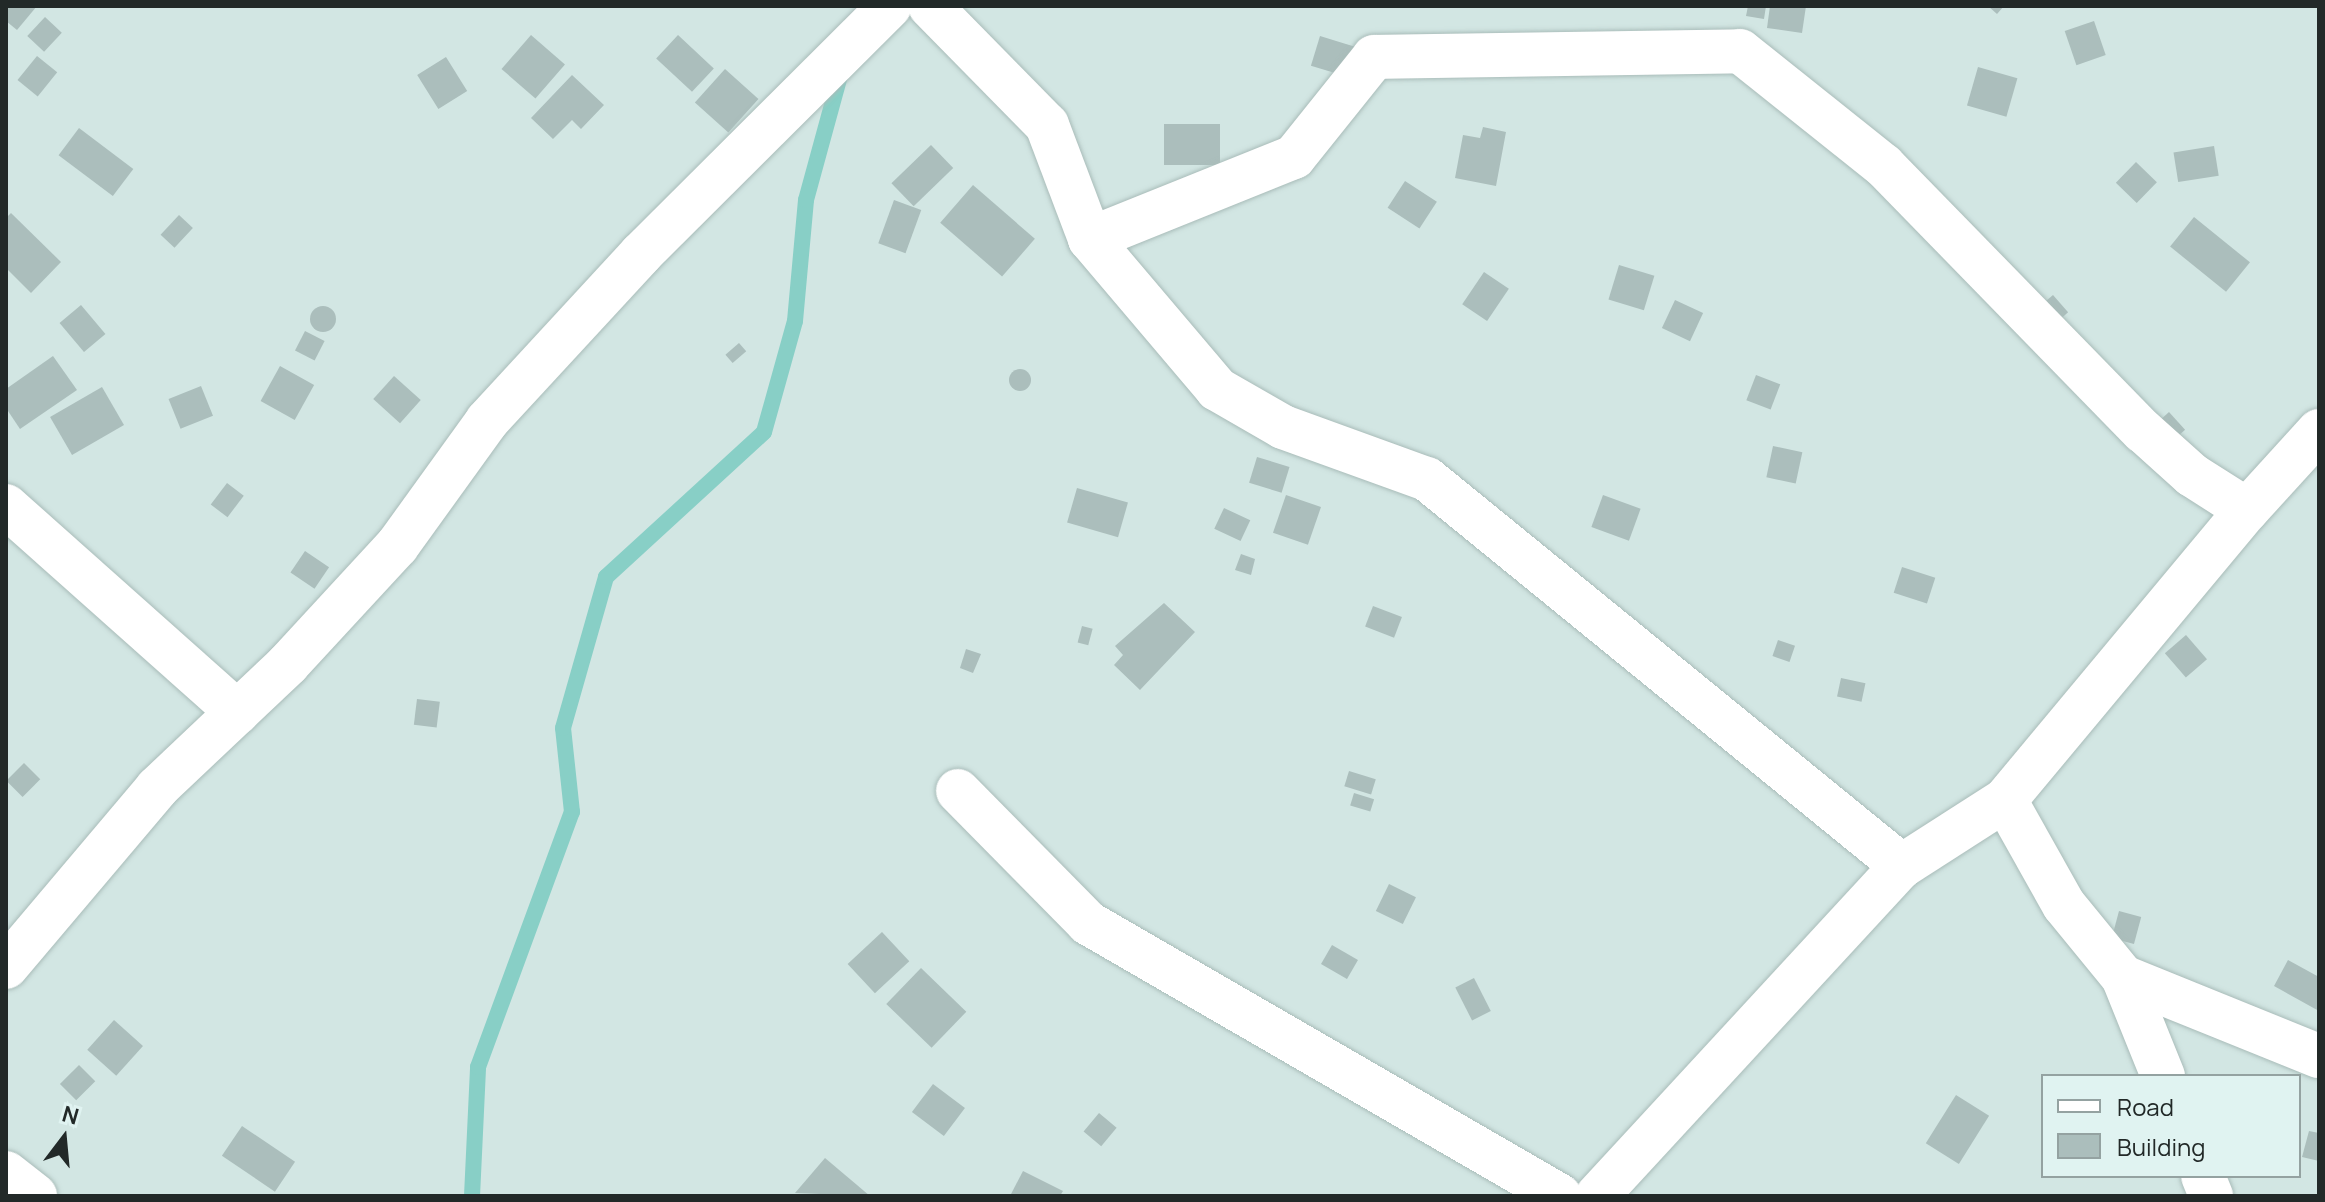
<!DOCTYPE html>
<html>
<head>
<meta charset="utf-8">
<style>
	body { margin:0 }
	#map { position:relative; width:2325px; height:1202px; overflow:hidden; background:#d2e6e3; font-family:Manrope,sans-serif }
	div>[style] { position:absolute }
	.stream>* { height:16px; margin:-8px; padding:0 8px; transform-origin:8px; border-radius:8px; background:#88cfc6 }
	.building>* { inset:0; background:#abbebc; transform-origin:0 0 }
	.round { border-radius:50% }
	.roads { filter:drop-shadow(0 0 2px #a9bcb9) drop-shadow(0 0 2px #a9bcb9) }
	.minor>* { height:44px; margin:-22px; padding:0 22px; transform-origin:22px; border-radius:22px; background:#fff }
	span { translate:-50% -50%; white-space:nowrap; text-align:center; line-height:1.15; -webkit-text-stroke:6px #e0f3f1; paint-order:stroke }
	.frame { position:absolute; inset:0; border:8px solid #222928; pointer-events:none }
	.legend { position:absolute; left:2041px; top:1074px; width:260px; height:104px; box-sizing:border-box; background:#e0f3f1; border:2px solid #94a2a1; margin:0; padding:10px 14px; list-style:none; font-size:24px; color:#222928 }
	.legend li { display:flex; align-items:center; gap:16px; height:40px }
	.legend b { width:40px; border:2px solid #94a2a1 }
	.north { position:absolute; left:24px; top:1098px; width:80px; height:80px; -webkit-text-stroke:6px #e0f3f1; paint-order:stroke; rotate:16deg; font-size:22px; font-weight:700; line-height:32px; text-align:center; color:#222928 }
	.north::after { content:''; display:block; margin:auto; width:28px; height:36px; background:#222928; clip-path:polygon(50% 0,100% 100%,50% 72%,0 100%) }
</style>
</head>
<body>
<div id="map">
	<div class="stream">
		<div style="left:472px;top:1196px;width:129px;rotate:-87.3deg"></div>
		<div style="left:478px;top:1067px;width:272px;rotate:-69.8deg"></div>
		<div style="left:572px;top:812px;width:84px;rotate:-96.1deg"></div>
		<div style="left:563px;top:728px;width:157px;rotate:-74.1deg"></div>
		<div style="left:606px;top:577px;width:214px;rotate:-42.5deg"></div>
		<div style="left:764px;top:432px;width:115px;rotate:-74.4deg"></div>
		<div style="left:795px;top:321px;width:121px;rotate:-84.8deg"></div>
		<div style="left:806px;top:200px;width:133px;rotate:-74.7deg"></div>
	</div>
	<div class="building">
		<div style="clip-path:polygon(6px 6px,37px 6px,17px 30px,6px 21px)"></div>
		<div style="clip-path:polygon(1748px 6px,1766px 6px,1764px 19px,1746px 16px)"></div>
		<div style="clip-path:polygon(1770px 6px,1806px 6px,1802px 33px,1767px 28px)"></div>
		<div style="clip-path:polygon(1988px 6px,2004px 6px,1997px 14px)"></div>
		<div style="left:45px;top:17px;width:23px;height:26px;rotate:43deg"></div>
		<div style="left:2094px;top:21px;width:36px;height:31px;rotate:71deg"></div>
		<div style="left:531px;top:35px;width:45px;height:45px;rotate:41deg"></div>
		<div style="left:678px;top:35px;width:49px;height:32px;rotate:43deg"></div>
		<div style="left:1320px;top:36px;width:39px;height:31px;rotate:17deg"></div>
		<div style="left:37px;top:56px;width:26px;height:31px;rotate:39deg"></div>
		<div style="left:446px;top:57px;width:40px;height:34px;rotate:58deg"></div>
		<div style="left:1978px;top:67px;width:41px;height:40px;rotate:16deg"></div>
		<div style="left:725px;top:69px;width:45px;height:45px;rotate:42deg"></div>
		<div style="clip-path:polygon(572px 75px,604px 105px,581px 129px,572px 120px,553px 139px,531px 118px)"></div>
		<div style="left:1164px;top:124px;width:56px;height:41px"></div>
		<div style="clip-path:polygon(1483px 127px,1506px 132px,1496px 186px,1455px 178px,1463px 135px,1480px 138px)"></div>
		<div style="left:79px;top:128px;width:68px;height:34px;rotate:37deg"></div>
		<div style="left:931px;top:145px;width:32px;height:55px;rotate:46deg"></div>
		<div style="left:2214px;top:146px;width:30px;height:41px;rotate:81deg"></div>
		<div style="left:2136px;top:162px;width:29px;height:29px;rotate:44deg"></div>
		<div style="left:1405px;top:181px;width:38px;height:32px;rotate:33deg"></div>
		<div style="left:973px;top:185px;width:82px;height:50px;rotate:41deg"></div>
		<div style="left:894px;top:200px;width:29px;height:46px;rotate:20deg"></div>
		<div style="clip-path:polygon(11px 213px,61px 262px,31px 293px,6px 268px,6px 218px)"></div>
		<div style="left:179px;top:215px;width:19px;height:27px;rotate:43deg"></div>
		<div style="left:2194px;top:217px;width:72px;height:38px;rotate:39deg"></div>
		<div style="left:1619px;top:265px;width:37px;height:36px;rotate:17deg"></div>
		<div style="left:1484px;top:272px;width:30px;height:39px;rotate:34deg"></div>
		<div style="left:2053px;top:295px;width:23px;height:18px;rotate:49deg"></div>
		<div style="left:1675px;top:300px;width:31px;height:31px;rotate:25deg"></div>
		<div style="left:81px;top:305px;width:38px;height:28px;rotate:50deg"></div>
		<div class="round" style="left:310px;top:306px;width:26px;height:26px"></div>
		<div style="left:305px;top:331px;width:22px;height:22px;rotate:27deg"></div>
		<div style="left:739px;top:343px;width:11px;height:18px;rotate:49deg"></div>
		<div style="clip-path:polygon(53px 356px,77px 390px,20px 429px,6px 408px,6px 389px)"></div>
		<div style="left:280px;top:366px;width:39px;height:40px;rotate:29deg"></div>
		<div class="round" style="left:1009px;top:369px;width:22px;height:22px"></div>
		<div style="left:1756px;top:375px;width:26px;height:27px;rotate:21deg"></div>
		<div style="left:394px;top:376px;width:36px;height:31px;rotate:42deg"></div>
		<div style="left:201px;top:386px;width:32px;height:35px;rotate:68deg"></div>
		<div style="left:102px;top:387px;width:44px;height:60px;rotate:60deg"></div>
		<div style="left:2169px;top:412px;width:24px;height:20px;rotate:48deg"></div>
		<div style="left:1773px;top:446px;width:30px;height:32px;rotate:12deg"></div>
		<div style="left:1257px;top:457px;width:34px;height:27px;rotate:17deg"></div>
		<div style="left:227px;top:483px;width:21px;height:27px;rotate:37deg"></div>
		<div style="left:1077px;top:488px;width:53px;height:36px;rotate:16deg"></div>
		<div style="left:1286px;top:495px;width:37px;height:40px;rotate:19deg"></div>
		<div style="left:1603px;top:495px;width:40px;height:34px;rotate:20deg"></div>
		<div style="left:1224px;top:508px;width:29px;height:23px;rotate:25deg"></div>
		<div style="left:305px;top:551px;width:29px;height:26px;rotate:34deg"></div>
		<div style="clip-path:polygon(1241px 554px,1255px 559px,1251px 575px,1235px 570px)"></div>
		<div style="left:1902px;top:567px;width:35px;height:27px;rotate:18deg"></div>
		<div style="clip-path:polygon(1164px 603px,1195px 632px,1140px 690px,1114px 665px,1123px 655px,1115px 646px)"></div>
		<div style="left:1373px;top:606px;width:31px;height:22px;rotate:21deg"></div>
		<div style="left:1082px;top:626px;width:11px;height:17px;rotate:15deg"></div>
		<div style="left:2186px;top:635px;width:32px;height:28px;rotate:49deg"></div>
		<div style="left:1778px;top:640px;width:18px;height:17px;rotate:19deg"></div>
		<div style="clip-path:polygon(966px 649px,981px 654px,973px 673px,960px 668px)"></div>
		<div style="left:1841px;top:678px;width:25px;height:19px;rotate:12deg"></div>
		<div style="left:417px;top:699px;width:23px;height:26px;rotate:7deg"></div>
		<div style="left:24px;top:763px;width:23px;height:25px;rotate:45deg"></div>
		<div style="left:1349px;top:771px;width:28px;height:16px;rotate:17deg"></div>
		<div style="left:1354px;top:793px;width:21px;height:13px;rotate:17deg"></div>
		<div style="left:1389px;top:884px;width:30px;height:30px;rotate:26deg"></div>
		<div style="left:2119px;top:911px;width:23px;height:28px;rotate:15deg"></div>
		<div style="left:882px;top:932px;width:40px;height:47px;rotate:47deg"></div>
		<div style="left:1332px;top:945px;width:30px;height:22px;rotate:30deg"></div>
		<div style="clip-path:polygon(2288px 960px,2319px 977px,2319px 1011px,2274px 986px)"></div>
		<div style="left:921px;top:968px;width:63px;height:50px;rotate:44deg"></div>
		<div style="left:1474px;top:978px;width:37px;height:21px;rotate:63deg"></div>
		<div style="left:114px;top:1020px;width:39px;height:40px;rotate:42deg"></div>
		<div style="left:79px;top:1065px;width:23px;height:27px;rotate:45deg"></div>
		<div style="left:933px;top:1084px;width:40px;height:35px;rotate:37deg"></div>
		<div style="left:1956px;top:1095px;width:39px;height:57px;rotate:32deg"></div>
		<div style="left:1099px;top:1113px;width:23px;height:24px;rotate:40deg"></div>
		<div style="left:242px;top:1126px;width:64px;height:36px;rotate:34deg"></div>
		<div style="clip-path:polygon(2309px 1131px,2319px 1133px,2319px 1161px,2302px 1157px)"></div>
		<div style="clip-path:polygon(825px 1158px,870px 1196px,795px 1193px)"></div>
		<div style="clip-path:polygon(1023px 1171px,1063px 1191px,1060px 1196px,1010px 1196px)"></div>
	</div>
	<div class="roads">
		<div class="minor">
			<div style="left:930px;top:6px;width:167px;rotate:45.5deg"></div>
			<div style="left:1047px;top:125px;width:122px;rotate:69.3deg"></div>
			<div style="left:1090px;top:239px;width:197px;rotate:49.7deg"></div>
			<div style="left:1217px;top:389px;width:76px;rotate:29.9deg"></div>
			<div style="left:1283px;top:427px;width:153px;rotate:19.9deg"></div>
			<div style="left:1427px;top:479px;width:613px;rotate:39.17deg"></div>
			<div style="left:1090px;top:239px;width:220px;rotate:-21.9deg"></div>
			<div style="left:1294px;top:157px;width:128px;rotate:-51.3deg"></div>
			<div style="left:1374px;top:57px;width:366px;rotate:-0.9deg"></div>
			<div style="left:1740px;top:51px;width:184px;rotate:38.6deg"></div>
			<div style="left:1884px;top:166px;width:371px;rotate:45.7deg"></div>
			<div style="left:2143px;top:431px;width:66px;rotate:41.9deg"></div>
			<div style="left:2192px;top:475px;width:65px;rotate:32.5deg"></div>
			<div style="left:6px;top:506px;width:310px;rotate:41.7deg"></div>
			<div style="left:958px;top:791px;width:185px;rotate:45.4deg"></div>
			<div style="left:1088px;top:923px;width:545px;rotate:30.04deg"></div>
			<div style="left:2005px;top:800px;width:120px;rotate:60.7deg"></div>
			<div style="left:2064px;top:905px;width:93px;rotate:50.7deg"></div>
			<div style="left:2123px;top:977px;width:107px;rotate:68deg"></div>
			<div style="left:6px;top:967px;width:234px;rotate:-49.8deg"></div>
			<div style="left:157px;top:788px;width:180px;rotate:-43.4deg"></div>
			<div style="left:288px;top:664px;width:161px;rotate:-47.3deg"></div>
			<div style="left:397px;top:546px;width:154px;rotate:-54.2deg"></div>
			<div style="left:487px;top:421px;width:227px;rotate:-47.3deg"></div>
			<div style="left:641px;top:254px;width:351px;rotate:-44.9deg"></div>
			<div style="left:2123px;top:977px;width:211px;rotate:22deg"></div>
			<div style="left:6px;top:1173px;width:37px;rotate:38deg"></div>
			<div style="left:2203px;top:1176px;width:22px;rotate:68deg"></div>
			<div style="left:1597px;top:1196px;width:449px;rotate:-47.3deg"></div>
			<div style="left:1902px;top:866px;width:122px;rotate:-32.7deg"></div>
			<div style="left:2005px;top:800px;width:378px;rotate:-50.2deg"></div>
			<div style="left:2247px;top:510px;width:107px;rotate:-47.7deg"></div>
		</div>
	</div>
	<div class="frame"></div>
	<ul class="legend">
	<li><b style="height:10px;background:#fff"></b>Road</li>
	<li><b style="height:22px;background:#abbebc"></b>Building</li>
	</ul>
	<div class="north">N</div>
</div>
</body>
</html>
